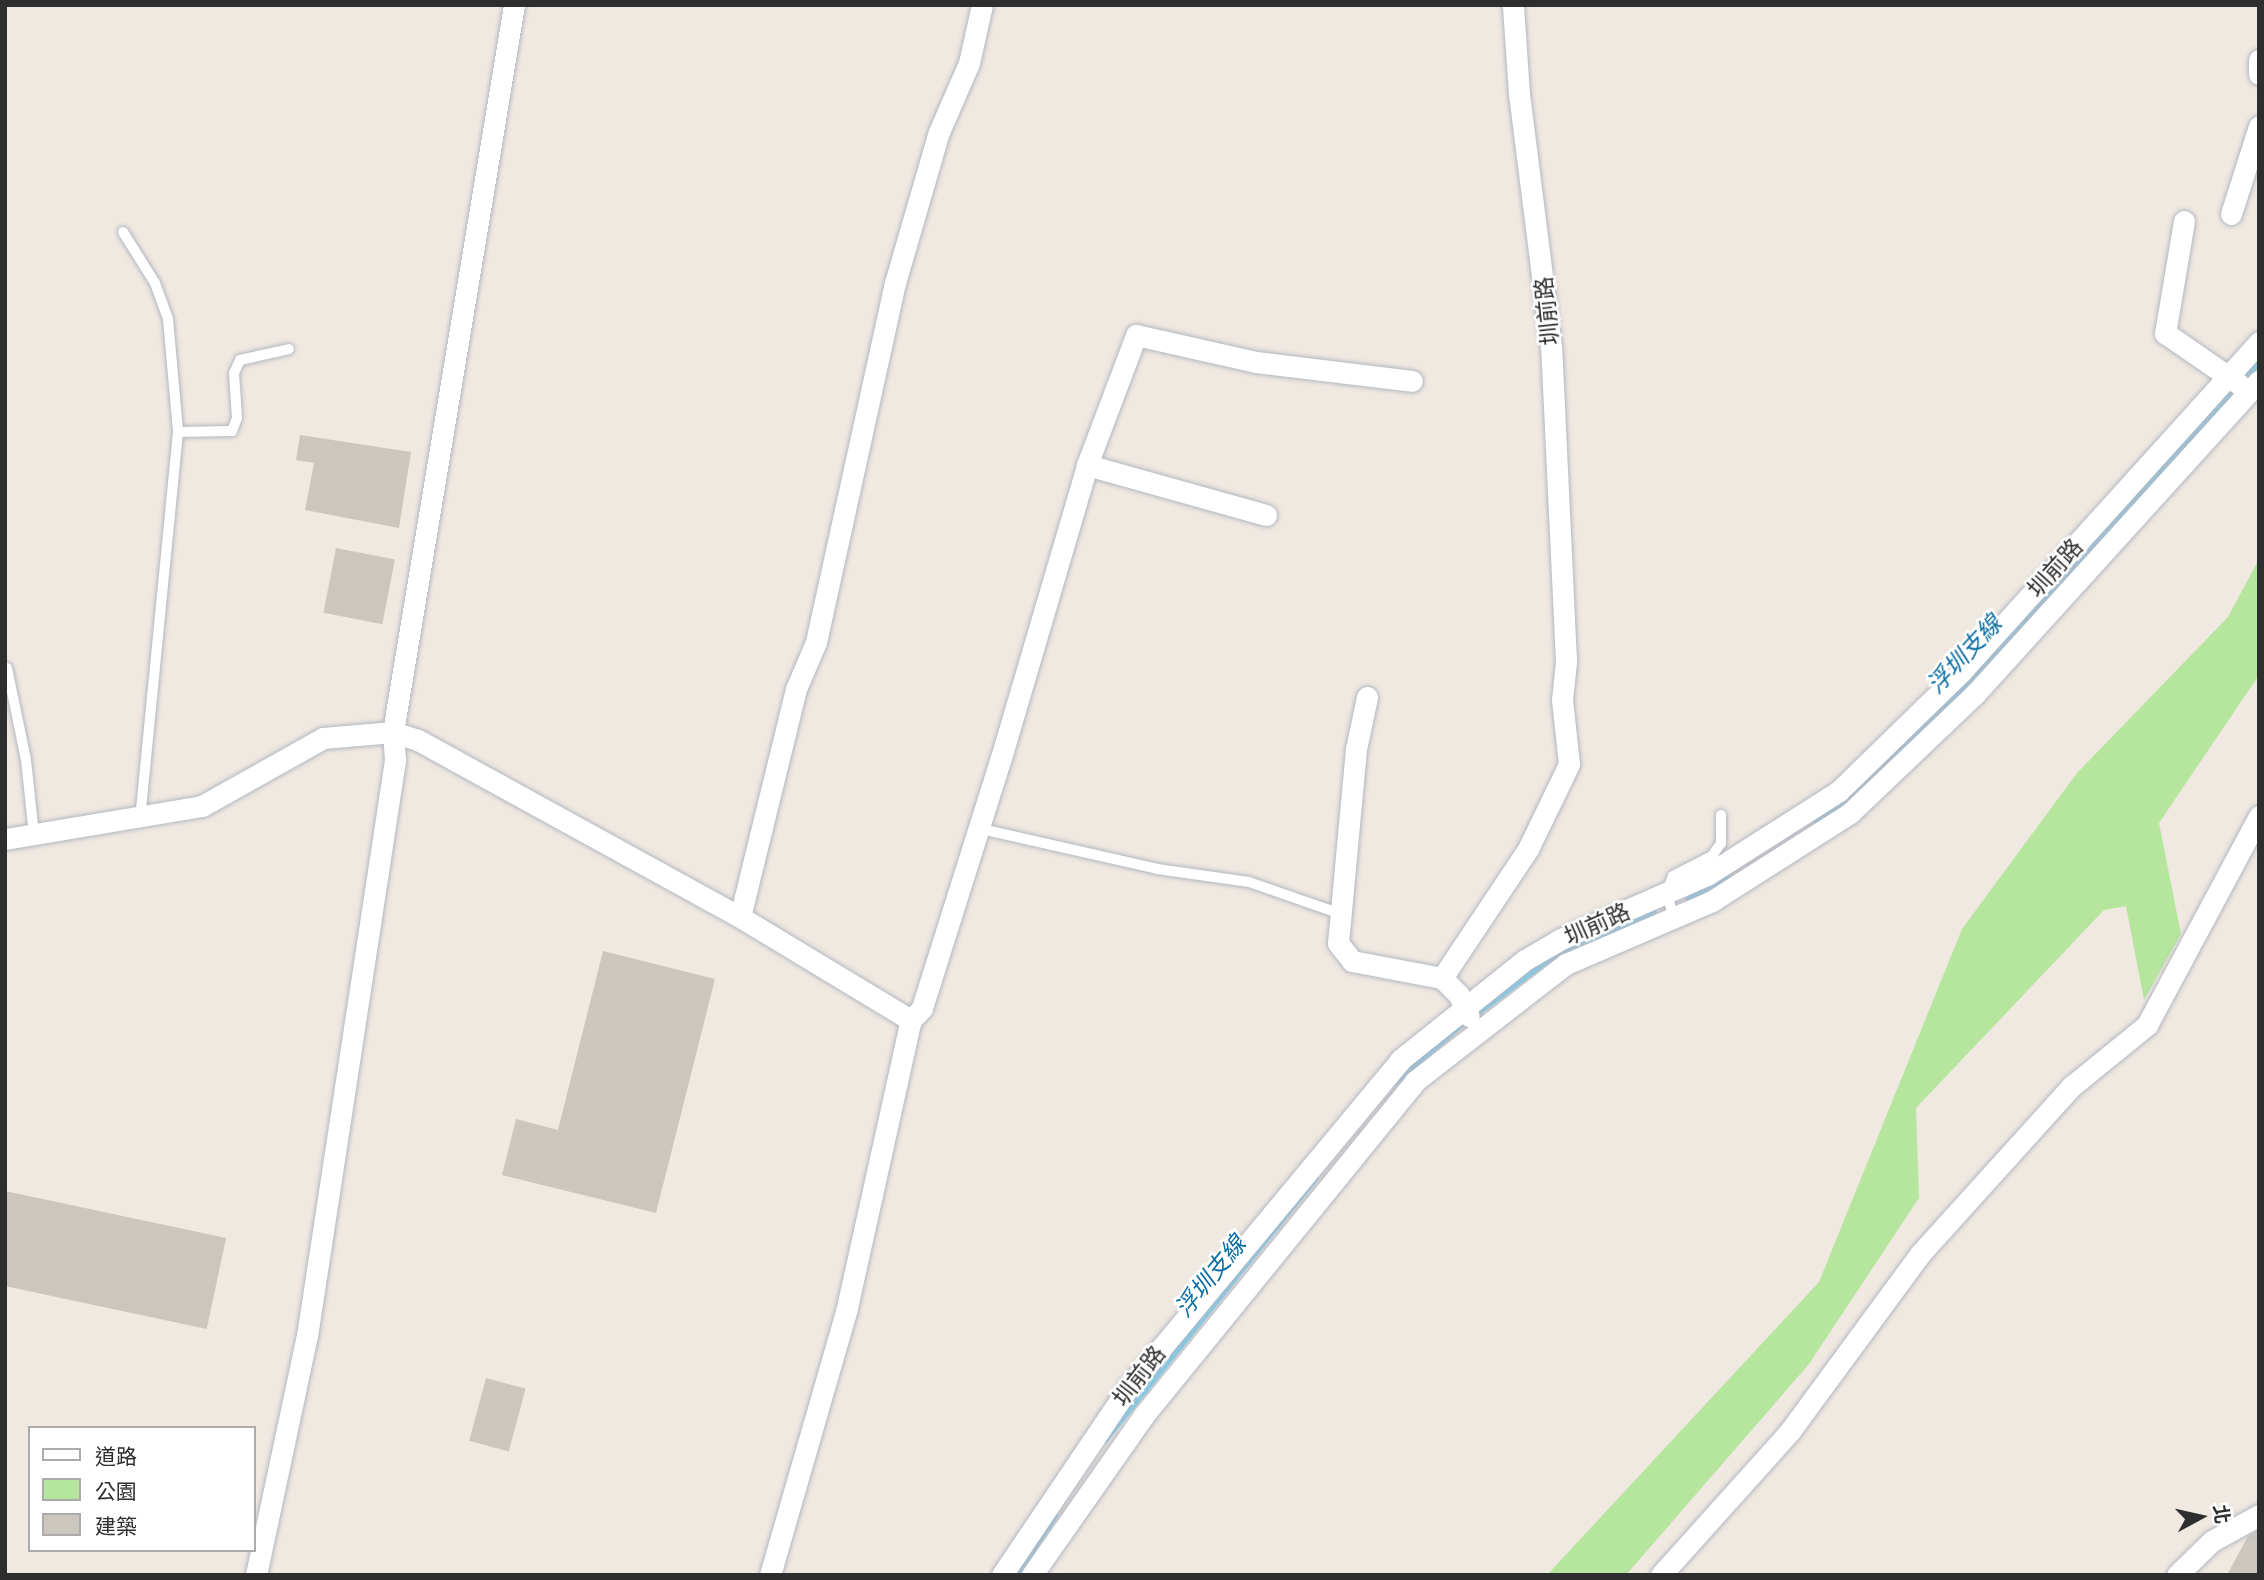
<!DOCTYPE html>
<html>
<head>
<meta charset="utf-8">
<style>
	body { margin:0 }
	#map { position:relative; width:2264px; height:1580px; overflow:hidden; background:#efe9e1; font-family:"DejaVu Sans","Noto Sans TC",sans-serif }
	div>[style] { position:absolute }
	.green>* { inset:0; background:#b6e59e }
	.stream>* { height:6px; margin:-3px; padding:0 3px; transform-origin:3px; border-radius:3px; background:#75cff0 }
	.building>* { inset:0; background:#cbc7bf; transform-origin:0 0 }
	.roads { filter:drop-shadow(0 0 2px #b4b7c1) drop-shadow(0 0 2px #b4b7c1) }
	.service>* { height:10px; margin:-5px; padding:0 5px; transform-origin:5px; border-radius:5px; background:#fff }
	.minor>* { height:21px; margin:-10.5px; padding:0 10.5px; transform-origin:10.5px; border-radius:10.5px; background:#fff }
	span { translate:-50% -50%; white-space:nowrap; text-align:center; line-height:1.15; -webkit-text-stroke:5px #fff; paint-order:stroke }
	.street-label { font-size:23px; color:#2e2e2e }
	.water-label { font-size:24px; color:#0d6fa3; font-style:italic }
	.frame { position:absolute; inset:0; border:7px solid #2e2e2e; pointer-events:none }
	.legend { position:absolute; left:28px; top:1426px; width:228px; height:126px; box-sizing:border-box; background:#fff; border:2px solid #ababab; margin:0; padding:9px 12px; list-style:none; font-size:21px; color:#2e2e2e }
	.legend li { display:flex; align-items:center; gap:14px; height:35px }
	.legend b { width:35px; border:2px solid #ababab }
	.north { position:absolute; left:2166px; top:1482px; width:70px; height:70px; -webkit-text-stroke:5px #fff; paint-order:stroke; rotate:82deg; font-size:19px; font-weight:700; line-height:28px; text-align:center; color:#2e2e2e }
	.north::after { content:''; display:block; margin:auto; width:24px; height:32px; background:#2e2e2e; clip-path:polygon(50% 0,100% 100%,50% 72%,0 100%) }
</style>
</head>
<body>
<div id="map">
	<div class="green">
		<div style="clip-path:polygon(2259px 559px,2259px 675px,2159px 823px,2181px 934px,2144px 1000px,2126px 906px,2104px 910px,1916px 1108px,1919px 1198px,1809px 1364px,1626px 1575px,1547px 1575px,1819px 1282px,1962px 929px,2077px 773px,2228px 617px)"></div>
	</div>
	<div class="stream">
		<div style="left:2249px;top:374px;width:16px;rotate:-50deg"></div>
		<div style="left:1817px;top:821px;width:42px;rotate:-35.2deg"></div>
		<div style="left:1851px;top:797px;width:160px;rotate:-44.5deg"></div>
		<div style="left:1965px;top:685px;width:395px;rotate:-47.7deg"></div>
		<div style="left:1689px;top:899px;width:45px;rotate:-27.7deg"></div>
		<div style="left:1479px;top:1012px;width:99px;rotate:-36.8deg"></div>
		<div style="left:1558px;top:953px;width:104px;rotate:-22.6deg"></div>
		<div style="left:1391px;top:1086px;width:93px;rotate:-41.1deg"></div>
		<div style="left:1105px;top:1440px;width:336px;rotate:-51.2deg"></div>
		<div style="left:1016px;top:1575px;width:71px;rotate:-56.5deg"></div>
	</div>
	<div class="building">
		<div style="clip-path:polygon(300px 435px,411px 452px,399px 528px,305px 510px,314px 463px,296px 460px)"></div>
		<div style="left:336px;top:548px;width:60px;height:66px;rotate:11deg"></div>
		<div style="clip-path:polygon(603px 951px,715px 979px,656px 1213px,502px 1175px,516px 1119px,558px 1130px)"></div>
		<div style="left:5px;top:1191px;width:226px;height:93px;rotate:12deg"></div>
		<div style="left:486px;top:1378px;width:41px;height:65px;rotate:15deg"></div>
		<div style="clip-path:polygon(2259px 1530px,2259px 1575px,2227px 1575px,2248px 1536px)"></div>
	</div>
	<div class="roads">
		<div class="service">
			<div style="left:123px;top:232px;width:60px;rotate:57.9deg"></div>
			<div style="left:155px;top:283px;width:38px;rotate:70deg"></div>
			<div style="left:168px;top:319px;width:113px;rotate:84.9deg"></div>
			<div style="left:178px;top:432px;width:389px;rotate:95.6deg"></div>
			<div style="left:178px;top:432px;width:54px;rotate:-1.1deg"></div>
			<div style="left:232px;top:431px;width:14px;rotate:-69deg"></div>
			<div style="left:237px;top:418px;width:45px;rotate:-93.8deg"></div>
			<div style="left:234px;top:373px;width:14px;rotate:-65deg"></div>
			<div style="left:240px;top:360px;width:50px;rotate:-12.7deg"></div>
			<div style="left:7px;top:668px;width:94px;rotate:78.3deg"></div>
			<div style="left:26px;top:760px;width:75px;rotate:83.9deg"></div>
			<div style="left:977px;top:828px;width:185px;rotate:12.8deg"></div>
			<div style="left:1157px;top:869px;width:93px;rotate:8deg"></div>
			<div style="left:1249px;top:882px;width:94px;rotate:19.2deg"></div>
			<div style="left:1675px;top:918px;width:26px;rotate:-111deg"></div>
			<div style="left:1666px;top:894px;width:19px;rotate:-69deg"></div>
			<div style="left:1673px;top:876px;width:44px;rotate:-27.1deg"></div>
			<div style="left:1712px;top:856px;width:16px;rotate:-55deg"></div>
			<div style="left:1721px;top:843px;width:28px;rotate:-90deg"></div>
		</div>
		<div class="minor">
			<div style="left:2259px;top:60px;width:14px;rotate:90deg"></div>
			<div style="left:2231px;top:214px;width:92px;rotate:-72.3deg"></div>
			<div style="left:2184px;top:221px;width:114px;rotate:99.6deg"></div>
			<div style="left:2165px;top:333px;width:90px;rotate:34.6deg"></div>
			<div style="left:1087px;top:465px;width:186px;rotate:15.6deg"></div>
			<div style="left:1367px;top:697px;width:53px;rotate:101.9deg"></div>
			<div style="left:1356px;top:749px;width:195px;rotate:95.3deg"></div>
			<div style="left:1338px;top:943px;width:23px;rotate:52deg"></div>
			<div style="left:1352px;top:961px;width:92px;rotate:10.7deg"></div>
			<div style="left:1442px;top:978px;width:24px;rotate:45deg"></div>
			<div style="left:1459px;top:995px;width:23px;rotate:65deg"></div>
			<div style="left:5px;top:839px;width:200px;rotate:-9.5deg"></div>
			<div style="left:202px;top:806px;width:139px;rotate:-29.3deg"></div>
			<div style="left:323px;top:738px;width:70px;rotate:-4.9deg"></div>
			<div style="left:393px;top:732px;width:26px;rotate:18deg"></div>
			<div style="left:418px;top:740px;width:367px;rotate:28.8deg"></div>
			<div style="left:740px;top:917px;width:200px;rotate:31.1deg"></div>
			<div style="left:740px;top:917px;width:235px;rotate:-76.2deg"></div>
			<div style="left:796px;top:689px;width:51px;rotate:-66.9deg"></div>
			<div style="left:816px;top:642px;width:368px;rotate:-77.6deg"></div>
			<div style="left:895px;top:283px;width:157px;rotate:-73.8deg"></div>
			<div style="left:939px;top:132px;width:75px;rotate:-66.5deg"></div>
			<div style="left:969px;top:63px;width:59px;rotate:-77.4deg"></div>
			<div style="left:1442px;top:978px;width:155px;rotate:-56.3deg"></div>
			<div style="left:1528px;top:849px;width:94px;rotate:-64.2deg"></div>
			<div style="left:1569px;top:764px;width:64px;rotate:-96.2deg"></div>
			<div style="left:1562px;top:700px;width:39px;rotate:-84deg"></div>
			<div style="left:1566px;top:661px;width:314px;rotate:-92.7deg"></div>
			<div style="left:1551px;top:347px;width:255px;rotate:-97.2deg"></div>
			<div style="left:1519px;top:94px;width:89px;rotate:-93.9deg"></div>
			<div style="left:256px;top:1575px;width:244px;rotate:-78deg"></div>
			<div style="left:307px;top:1336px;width:583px;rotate:-81.31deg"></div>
			<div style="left:395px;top:760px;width:28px;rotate:-94deg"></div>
			<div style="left:393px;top:732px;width:737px;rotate:-80.55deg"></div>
			<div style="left:770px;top:1575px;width:274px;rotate:-73.9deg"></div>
			<div style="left:846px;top:1312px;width:299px;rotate:-77.5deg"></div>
			<div style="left:911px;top:1020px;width:16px;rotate:-47deg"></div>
			<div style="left:922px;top:1008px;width:262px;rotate:-72.5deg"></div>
			<div style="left:1001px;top:758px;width:305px;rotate:-73.6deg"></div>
			<div style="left:1087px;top:465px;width:139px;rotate:-69.3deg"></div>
			<div style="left:1136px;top:335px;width:123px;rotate:12.7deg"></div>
			<div style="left:1256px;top:362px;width:157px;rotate:6.9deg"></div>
			<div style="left:1002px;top:1575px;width:227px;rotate:-56deg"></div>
			<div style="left:1129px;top:1387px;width:425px;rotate:-50.3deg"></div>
			<div style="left:1400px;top:1060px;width:160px;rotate:-38.7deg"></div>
			<div style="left:1525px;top:960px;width:42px;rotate:-30.3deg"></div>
			<div style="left:1561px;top:939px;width:159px;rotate:-23.7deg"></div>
			<div style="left:1707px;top:875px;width:156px;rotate:-32.5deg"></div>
			<div style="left:1839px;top:791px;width:170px;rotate:-44.3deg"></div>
			<div style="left:1961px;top:672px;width:445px;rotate:-47.9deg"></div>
			<div style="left:1032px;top:1575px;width:195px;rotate:-55deg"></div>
			<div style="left:1144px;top:1415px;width:430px;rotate:-50.9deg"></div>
			<div style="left:1415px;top:1081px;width:191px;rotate:-37.8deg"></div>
			<div style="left:1566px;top:964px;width:159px;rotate:-23.3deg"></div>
			<div style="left:1712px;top:901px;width:164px;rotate:-32.5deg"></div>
			<div style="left:1850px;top:813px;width:173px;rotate:-43.6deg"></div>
			<div style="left:1975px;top:694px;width:423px;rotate:-47.8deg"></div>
			<div style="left:1661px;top:1575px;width:193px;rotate:-48.1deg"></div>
			<div style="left:1790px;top:1431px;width:220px;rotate:-53.7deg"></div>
			<div style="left:1920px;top:1254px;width:227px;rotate:-47.9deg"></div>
			<div style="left:2072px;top:1086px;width:97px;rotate:-39.1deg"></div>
			<div style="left:2147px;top:1025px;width:237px;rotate:-61.8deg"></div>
			<div style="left:2177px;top:1575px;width:49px;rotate:-44.2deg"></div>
			<div style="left:2212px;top:1541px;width:54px;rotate:-29deg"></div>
		</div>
	</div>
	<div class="street-label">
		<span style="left:1547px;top:311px;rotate:-96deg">圳前路</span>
		<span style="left:2055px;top:568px;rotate:-48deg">圳前路</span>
		<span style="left:1597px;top:924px;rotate:-24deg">圳前路</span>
		<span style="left:1139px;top:1376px;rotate:-52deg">圳前路</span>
	</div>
	<div class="water-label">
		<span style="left:1965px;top:655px;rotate:-47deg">浮圳支線</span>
		<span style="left:1211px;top:1277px;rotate:-51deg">浮圳支線</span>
	</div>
	<div class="frame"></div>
	<ul class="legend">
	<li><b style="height:9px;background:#fff"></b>道路</li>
	<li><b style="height:19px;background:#b6e59e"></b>公園</li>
	<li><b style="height:19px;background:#cbc7bf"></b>建築</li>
	</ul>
	<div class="north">北</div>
</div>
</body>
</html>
